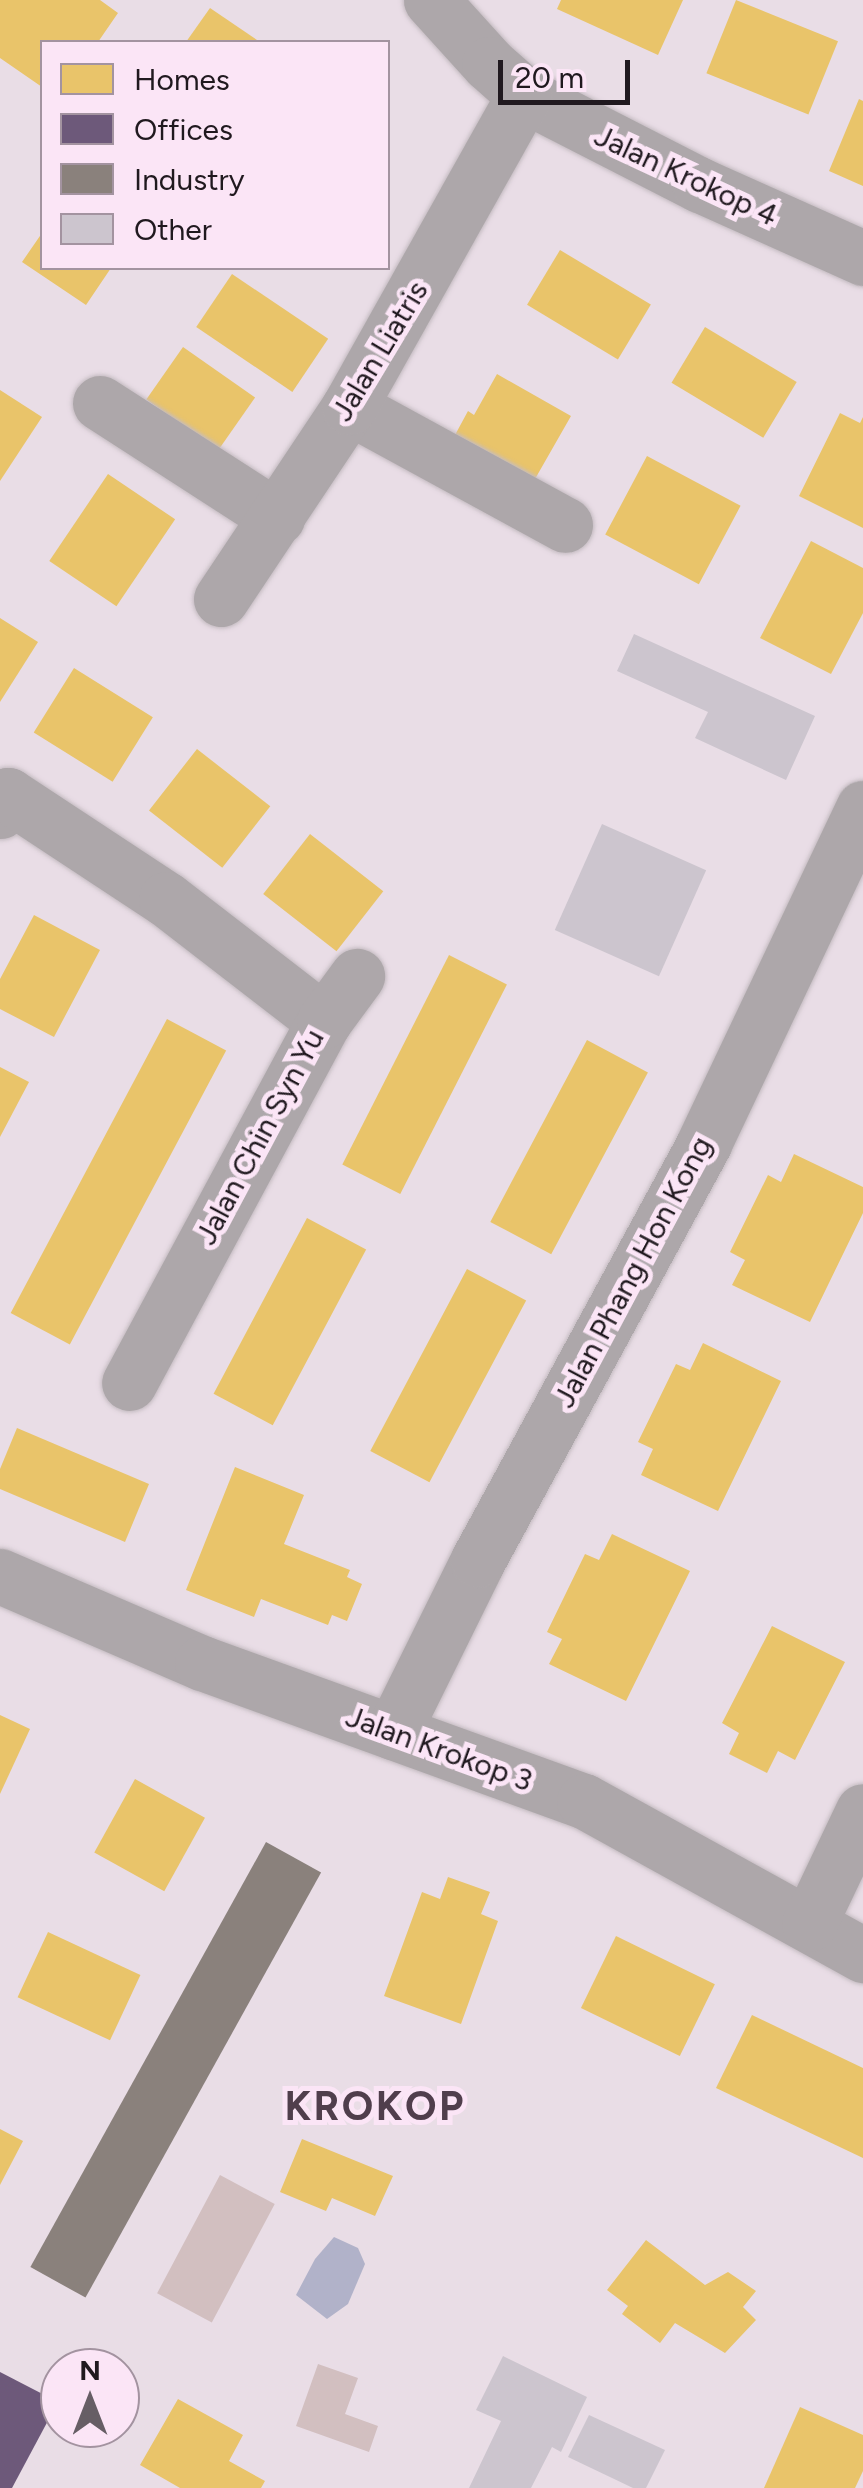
<!DOCTYPE html>
<html>
<head>
<meta charset="utf-8">
<style>
	body { margin:0 }
	#map { position:relative; width:863px; height:2488px; overflow:hidden; background:#e9dde6; font-family:Figtree,sans-serif }
	div>[style] { position:absolute }
	.green>* { inset:0; background:#d2bfc0; transform-origin:0 0 }
	.water>* { inset:0; background:#b1b2c9 }
	.homes>* { inset:0; background:#e9c46a; transform-origin:0 0 }
	.offices>* { inset:0; background:#6d597a }
	.industry>* { inset:0; background:#8a817c; transform-origin:0 0 }
	.building>* { inset:0; background:#ccc5ce; transform-origin:0 0 }
	.roads { filter:drop-shadow(0 0 2px #c4bbc1) drop-shadow(0 0 2px #c4bbc1) }
	.minor>* { height:55px; margin:-27.5px; padding:0 27.5px; transform-origin:27.5px; border-radius:27.5px; background:#ada7aa }
	span { translate:-50% -50%; white-space:nowrap; text-align:center; line-height:1.15; -webkit-text-stroke:10px #fbe5f6; paint-order:stroke }
	.street-label { font-size:30px; color:#20191f }
	.district-label { font-size:40px; color:#503e4c; font-weight:700; letter-spacing:2.5px }
	.legend { position:absolute; left:40px; top:40px; width:350px; height:230px; box-sizing:border-box; background:#fbe5f6; border:2px solid #a393a0; margin:0; padding:12px 18px; list-style:none; font-size:30px; color:#20191f }
	.legend li { display:flex; align-items:center; gap:20px; height:50px }
	.legend b { width:50px; border:2px solid #a393a0 }
	.north { position:absolute; left:40px; top:2348px; width:100px; height:100px; box-sizing:border-box; background:#fbe5f6; border:2px solid #a393a0; border-radius:50%; rotate:0deg; font-size:28px; font-weight:700; line-height:40px; text-align:center; color:#20191f }
	.north::after { content:''; display:block; margin:auto; width:35px; height:45px; background:#665e65; clip-path:polygon(50% 0,100% 100%,50% 72%,0 100%) }
	.scale { position:absolute; left:498px; top:60px; width:132px; height:45px; box-sizing:border-box; border:5px solid #20191f; border-top:0; padding-left:12px; font-size:30px; line-height:35px; white-space:nowrap; color:#20191f; -webkit-text-stroke:8px #fbe5f6; paint-order:stroke }
</style>
</head>
<body>
<div id="map">
	<div class="green">
		<div style="left:220px;top:2175px;width:62px;height:134px;rotate:28deg"></div>
		<div style="clip-path:polygon(318px 2364px,358px 2378px,345px 2414px,378px 2426px,369px 2452px,296px 2426px)"></div>
	</div>
	<div class="water">
		<div style="clip-path:polygon(334px 2237px,358px 2248px,365px 2264px,348px 2304px,327px 2319px,296px 2295px,315px 2259px)"></div>
	</div>
	<div class="homes">
		<div style="clip-path:polygon(0 0,100px 0,118px 13px,98px 42px,42px 42px,42px 87px,0 58px)"></div>
		<div style="clip-path:polygon(561px 0,683px 0,658px 55px,557px 9px)"></div>
		<div style="left:736px;top:0;width:110px;height:79px;rotate:22deg"></div>
		<div style="clip-path:polygon(210px 8px,260px 42px,186px 42px)"></div>
		<div style="clip-path:polygon(859px 99px,863px 101px,863px 186px,829px 171px)"></div>
		<div style="clip-path:polygon(42px 233px,42px 268px,111px 268px,86px 305px,22px 262px)"></div>
		<div style="left:560px;top:250px;width:106px;height:64px;rotate:31deg"></div>
		<div style="left:232px;top:274px;width:116px;height:64px;rotate:34deg"></div>
		<div style="left:705px;top:327px;width:107px;height:65px;rotate:31deg"></div>
		<div style="left:183px;top:347px;width:88px;height:64px;rotate:35deg"></div>
		<div style="clip-path:polygon(497px 374px,571px 416px,535px 479px,455px 435px,468px 411px,474px 415px)"></div>
		<div style="clip-path:polygon(0 390px,42px 417px,0 481px)"></div>
		<div style="clip-path:polygon(840px 413px,860px 423px,863px 417px,863px 528px,799px 496px)"></div>
		<div style="left:647px;top:456px;width:106px;height:89px;rotate:28deg"></div>
		<div style="left:108px;top:474px;width:81px;height:105px;rotate:34deg"></div>
		<div style="clip-path:polygon(811px 541px,863px 568px,863px 613px,831px 674px,760px 638px)"></div>
		<div style="clip-path:polygon(0 618px,38px 642px,0 702px)"></div>
		<div style="left:74px;top:668px;width:93px;height:76px;rotate:32deg"></div>
		<div style="left:197px;top:749px;width:93px;height:78px;rotate:38deg"></div>
		<div style="left:310px;top:834px;width:93px;height:76px;rotate:38deg"></div>
		<div style="clip-path:polygon(34px 915px,100px 950px,54px 1037px,0 1009px,0 979px)"></div>
		<div style="left:449px;top:955px;width:65px;height:235px;rotate:27deg"></div>
		<div style="left:167px;top:1019px;width:67px;height:333px;rotate:28deg"></div>
		<div style="left:587px;top:1040px;width:69px;height:206px;rotate:28deg"></div>
		<div style="clip-path:polygon(0 1067px,29px 1082px,0 1137px)"></div>
		<div style="clip-path:polygon(794px 1154px,863px 1187px,863px 1213px,810px 1322px,732px 1285px,745px 1260px,730px 1252px,768px 1175px,781px 1182px)"></div>
		<div style="left:307px;top:1218px;width:67px;height:199px;rotate:28deg"></div>
		<div style="left:467px;top:1269px;width:67px;height:206px;rotate:28deg"></div>
		<div style="clip-path:polygon(703px 1343px,781px 1381px,718px 1511px,641px 1475px,653px 1449px,638px 1442px,676px 1364px,690px 1370px)"></div>
		<div style="clip-path:polygon(17px 1428px,149px 1484px,125px 1542px,0 1489px,0 1469px)"></div>
		<div style="clip-path:polygon(235px 1467px,304px 1495px,284px 1544px,350px 1570px,347px 1577px,362px 1584px,347px 1621px,332px 1615px,328px 1625px,261px 1599px,254px 1617px,186px 1590px)"></div>
		<div style="clip-path:polygon(612px 1534px,690px 1571px,626px 1701px,549px 1664px,562px 1639px,547px 1632px,585px 1554px,599px 1560px)"></div>
		<div style="clip-path:polygon(772px 1626px,845px 1662px,795px 1760px,778px 1751px,767px 1773px,729px 1754px,739px 1733px,722px 1723px)"></div>
		<div style="clip-path:polygon(0 1715px,30px 1729px,0 1794px)"></div>
		<div style="left:135px;top:1779px;width:80px;height:84px;rotate:29deg"></div>
		<div style="clip-path:polygon(448px 1877px,490px 1892px,481px 1914px,498px 1921px,461px 2024px,384px 1996px,422px 1892px,440px 1899px)"></div>
		<div style="left:48px;top:1932px;width:102px;height:72px;rotate:25deg"></div>
		<div style="left:616px;top:1936px;width:110px;height:80px;rotate:26deg"></div>
		<div style="clip-path:polygon(752px 2015px,863px 2068px,863px 2158px,716px 2088px)"></div>
		<div style="clip-path:polygon(0 2129px,23px 2141px,0 2185px)"></div>
		<div style="clip-path:polygon(302px 2139px,393px 2176px,375px 2216px,332px 2198px,326px 2211px,280px 2192px)"></div>
		<div style="clip-path:polygon(646px 2240px,705px 2285px,728px 2272px,756px 2291px,743px 2307px,756px 2320px,725px 2353px,675px 2323px,660px 2343px,622px 2314px,628px 2306px,607px 2290px)"></div>
		<div style="clip-path:polygon(178px 2399px,243px 2435px,229px 2461px,265px 2481px,261px 2488px,180px 2488px,140px 2465px)"></div>
		<div style="clip-path:polygon(800px 2407px,863px 2435px,863px 2471px,855px 2488px,764px 2488px)"></div>
	</div>
	<div class="offices">
		<div style="clip-path:polygon(0 2372px,58px 2402px,12px 2488px,0 2488px)"></div>
	</div>
	<div class="industry">
		<div style="left:266px;top:1842px;width:63px;height:486px;rotate:29deg"></div>
	</div>
	<div class="building">
		<div style="clip-path:polygon(634px 634px,815px 716px,786px 780px,695px 738px,708px 712px,617px 671px)"></div>
		<div style="left:602px;top:824px;width:114px;height:116px;rotate:24deg"></div>
		<div style="clip-path:polygon(503px 2356px,587px 2397px,561px 2452px,552px 2447px,531px 2488px,469px 2488px,501px 2421px,476px 2410px)"></div>
		<div style="clip-path:polygon(589px 2415px,665px 2450px,646px 2488px,633px 2488px,568px 2457px)"></div>
	</div>
	<div class="roads">
		<div class="minor">
			<div style="left:431px;top:0;width:86px;rotate:47.8deg"></div>
			<div style="left:489px;top:64px;width:47px;rotate:41.5deg"></div>
			<div style="left:524px;top:95px;width:198px;rotate:27.1deg"></div>
			<div style="left:700px;top:185px;width:179px;rotate:24.1deg"></div>
			<div style="left:100px;top:403px;width:211px;rotate:32.8deg"></div>
			<div style="left:349px;top:407px;width:246px;rotate:28.6deg"></div>
			<div style="left:221px;top:599px;width:231px;rotate:-56.3deg"></div>
			<div style="left:349px;top:407px;width:358px;rotate:-60.7deg"></div>
			<div style="left:0;top:811px;width:18px;rotate:-63deg"></div>
			<div style="left:8px;top:795px;width:189px;rotate:33.4deg"></div>
			<div style="left:166px;top:899px;width:200px;rotate:37.7deg"></div>
			<div style="left:324px;top:1021px;width:411px;rotate:118.3deg"></div>
			<div style="left:324px;top:1021px;width:56px;rotate:-53.7deg"></div>
			<div style="left:0;top:1576px;width:220px;rotate:23.3deg"></div>
			<div style="left:202px;top:1663px;width:406px;rotate:19.9deg"></div>
			<div style="left:584px;top:1801px;width:319px;rotate:28.9deg"></div>
			<div style="left:393px;top:1732px;width:192px;rotate:-63.7deg"></div>
			<div style="left:478px;top:1560px;width:474px;rotate:-61.5deg"></div>
			<div style="left:704px;top:1143px;width:371px;rotate:-64.6deg"></div>
			<div style="left:809px;top:1924px;width:125px;rotate:-64.5deg"></div>
		</div>
	</div>
	<div class="street-label">
		<span style="left:686px;top:176px;rotate:25deg">Jalan Krokop 4</span>
		<span style="left:380px;top:351px;rotate:-59deg">Jalan Liatris</span>
		<span style="left:260px;top:1137px;rotate:-62deg">Jalan Chin Syn Yu</span>
		<span style="left:633px;top:1272px;rotate:-62deg">Jalan Phang Hon Kong</span>
		<span style="left:439px;top:1749px;rotate:20deg">Jalan Krokop 3</span>
	</div>
	<div class="district-label">
		<span style="left:375px;top:2106px">KROKOP</span>
	</div>
	<ul class="legend">
	<li><b style="height:28px;background:#e9c46a"></b>Homes</li>
	<li><b style="height:28px;background:#6d597a"></b>Offices</li>
	<li><b style="height:28px;background:#8a817c"></b>Industry</li>
	<li><b style="height:28px;background:#ccc5ce"></b>Other</li>
	</ul>
	<div class="north">N</div>
	<div class="scale">20 m</div>
</div>
</body>
</html>
